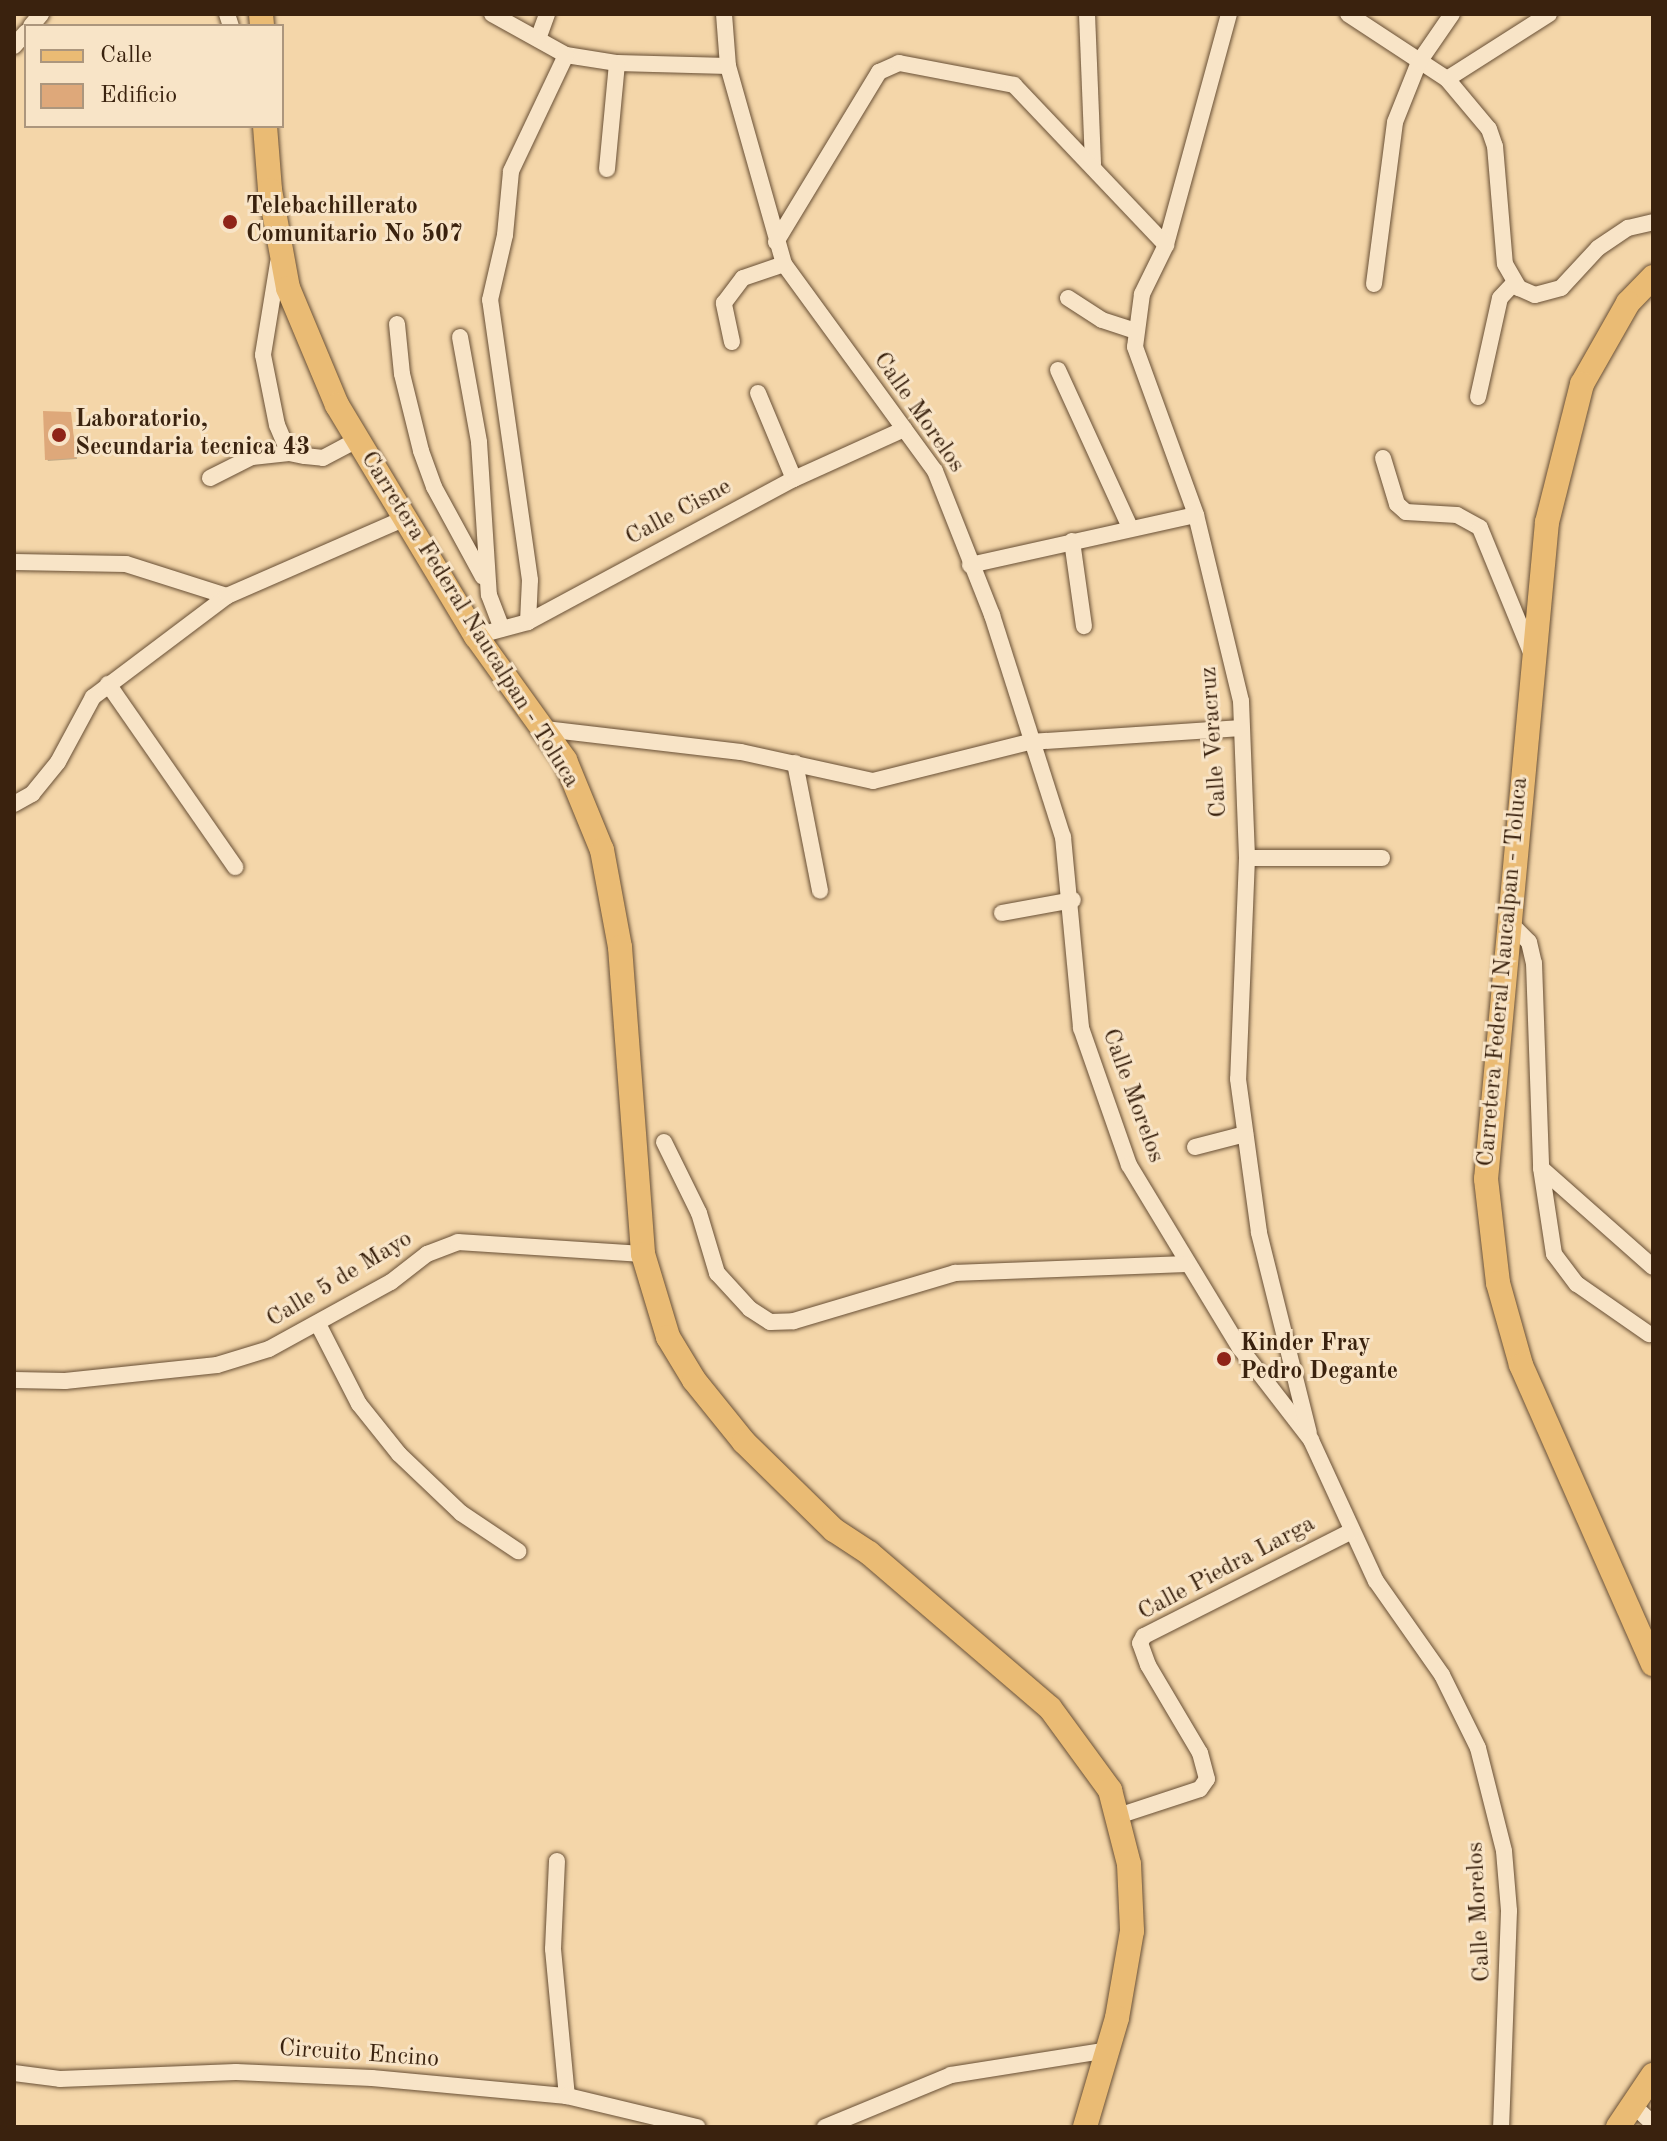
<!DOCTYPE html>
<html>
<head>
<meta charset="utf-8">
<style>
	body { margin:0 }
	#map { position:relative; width:1667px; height:2141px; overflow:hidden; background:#f4d6a9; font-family:"Old Standard TT",serif }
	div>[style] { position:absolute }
	.shadow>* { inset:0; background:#0003 }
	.building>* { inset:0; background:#dea87a }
	.roads { filter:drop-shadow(0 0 2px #684f35) drop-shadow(0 0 2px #684f35) }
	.street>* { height:16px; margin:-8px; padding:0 8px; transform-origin:8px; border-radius:8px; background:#f8e4c7 }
	.primary>* { height:24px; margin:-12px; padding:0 12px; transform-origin:12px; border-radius:12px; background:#eabb74 }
	.dots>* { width:22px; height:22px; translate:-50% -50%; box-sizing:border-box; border:4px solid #f8e4c7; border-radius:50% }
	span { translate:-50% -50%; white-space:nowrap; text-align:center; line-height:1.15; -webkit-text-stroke:6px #f8e4c7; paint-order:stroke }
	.poi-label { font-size:24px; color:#3a220e; font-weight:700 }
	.left { translate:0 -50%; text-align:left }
	.street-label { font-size:24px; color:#3a220e }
	.frame { position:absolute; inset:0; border:16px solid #3a220e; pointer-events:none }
	.legend { position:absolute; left:24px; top:24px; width:260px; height:104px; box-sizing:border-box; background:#f8e4c7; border:2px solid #ac967d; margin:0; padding:10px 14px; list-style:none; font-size:24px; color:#3a220e }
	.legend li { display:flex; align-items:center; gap:16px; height:40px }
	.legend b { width:40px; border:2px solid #ac967d }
</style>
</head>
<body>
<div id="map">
	<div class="shadow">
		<div style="clip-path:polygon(70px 414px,77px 459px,48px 461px,47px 459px)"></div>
	</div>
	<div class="building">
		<div style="clip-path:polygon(43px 411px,71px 412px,76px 458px,45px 460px)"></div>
	</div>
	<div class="roads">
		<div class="street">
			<div style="left:227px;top:14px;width:13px;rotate:72deg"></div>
			<div style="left:492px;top:14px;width:85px;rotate:29deg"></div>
			<div style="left:566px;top:55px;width:52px;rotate:8.9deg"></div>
			<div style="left:617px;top:63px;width:111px;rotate:1.5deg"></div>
			<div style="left:724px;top:14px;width:52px;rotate:85.6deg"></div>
			<div style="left:728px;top:66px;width:206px;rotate:74.2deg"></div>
			<div style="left:784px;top:264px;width:256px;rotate:53.9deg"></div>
			<div style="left:935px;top:471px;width:155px;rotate:68.4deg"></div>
			<div style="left:992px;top:615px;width:233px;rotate:72.3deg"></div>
			<div style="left:1063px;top:837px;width:192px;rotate:84.6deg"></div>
			<div style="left:1081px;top:1028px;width:145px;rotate:70.7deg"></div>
			<div style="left:1129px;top:1165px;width:214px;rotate:58.8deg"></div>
			<div style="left:1240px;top:1348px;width:116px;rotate:52.3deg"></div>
			<div style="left:1311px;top:1440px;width:155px;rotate:65.3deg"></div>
			<div style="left:1376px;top:1581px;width:115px;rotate:54.9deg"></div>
			<div style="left:1442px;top:1675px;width:81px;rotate:63.7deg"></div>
			<div style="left:1478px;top:1748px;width:106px;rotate:75.8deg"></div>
			<div style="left:1504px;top:1851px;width:60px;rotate:85.2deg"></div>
			<div style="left:1509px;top:1911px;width:216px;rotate:92.1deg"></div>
			<div style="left:1087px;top:14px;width:150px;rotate:87.7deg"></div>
			<div style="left:1229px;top:14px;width:239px;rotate:105.3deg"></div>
			<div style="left:1166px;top:245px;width:55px;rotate:116.1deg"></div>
			<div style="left:1142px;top:294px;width:53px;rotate:97.5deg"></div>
			<div style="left:1135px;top:347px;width:179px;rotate:70deg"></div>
			<div style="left:1196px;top:515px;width:191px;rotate:76.4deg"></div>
			<div style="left:1241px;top:701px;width:157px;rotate:87.8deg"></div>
			<div style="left:1247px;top:858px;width:221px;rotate:92.3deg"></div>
			<div style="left:1238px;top:1079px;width:155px;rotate:82.2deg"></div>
			<div style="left:1259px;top:1233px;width:206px;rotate:76deg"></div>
			<div style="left:1348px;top:14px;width:118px;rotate:33.3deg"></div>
			<div style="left:1447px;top:79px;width:65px;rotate:50deg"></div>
			<div style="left:1489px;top:129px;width:18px;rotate:71deg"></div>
			<div style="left:1495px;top:146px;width:118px;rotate:85.2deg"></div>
			<div style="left:1505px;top:264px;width:28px;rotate:60deg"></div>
			<div style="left:1519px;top:288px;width:17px;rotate:24deg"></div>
			<div style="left:1535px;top:295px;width:27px;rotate:-15deg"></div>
			<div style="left:1561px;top:288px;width:54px;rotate:-47.2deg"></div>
			<div style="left:1598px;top:248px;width:36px;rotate:-34deg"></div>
			<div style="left:1628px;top:228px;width:26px;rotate:-13deg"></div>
			<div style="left:31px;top:26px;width:16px;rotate:-50deg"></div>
			<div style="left:538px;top:39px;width:27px;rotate:-70deg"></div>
			<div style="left:14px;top:46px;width:18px;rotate:-49deg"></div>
			<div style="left:1447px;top:79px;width:121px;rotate:-32.5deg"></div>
			<div style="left:607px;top:169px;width:106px;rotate:-84.6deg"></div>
			<div style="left:776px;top:242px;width:199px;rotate:-58.8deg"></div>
			<div style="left:879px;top:72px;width:22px;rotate:-24deg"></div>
			<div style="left:899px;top:63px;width:117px;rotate:10.8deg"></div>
			<div style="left:1014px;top:85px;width:221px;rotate:46.5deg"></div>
			<div style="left:278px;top:263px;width:93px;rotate:99.3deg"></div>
			<div style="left:263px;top:355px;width:71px;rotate:78.7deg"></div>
			<div style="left:277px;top:425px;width:30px;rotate:67deg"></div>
			<div style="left:289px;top:453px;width:16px;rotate:11deg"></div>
			<div style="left:305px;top:456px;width:18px;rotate:6deg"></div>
			<div style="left:323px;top:458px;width:36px;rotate:-28deg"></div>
			<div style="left:1374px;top:284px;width:163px;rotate:-82.6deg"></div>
			<div style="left:1395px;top:122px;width:65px;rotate:-68.2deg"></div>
			<div style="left:1419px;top:62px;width:58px;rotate:-55.5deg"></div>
			<div style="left:1068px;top:298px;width:40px;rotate:32.9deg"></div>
			<div style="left:1102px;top:320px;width:35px;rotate:18deg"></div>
			<div style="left:397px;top:324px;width:50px;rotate:84.3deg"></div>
			<div style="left:402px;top:374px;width:79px;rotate:76.1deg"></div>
			<div style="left:421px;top:451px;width:38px;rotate:70deg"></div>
			<div style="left:434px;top:487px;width:102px;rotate:61.4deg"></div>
			<div style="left:460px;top:337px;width:107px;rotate:79.7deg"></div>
			<div style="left:479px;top:442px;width:153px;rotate:86.3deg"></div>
			<div style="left:489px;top:595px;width:36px;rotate:69deg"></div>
			<div style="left:732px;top:342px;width:40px;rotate:-102deg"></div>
			<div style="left:724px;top:303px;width:31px;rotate:-53deg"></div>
			<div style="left:743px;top:278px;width:43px;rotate:-18.9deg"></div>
			<div style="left:1058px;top:370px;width:173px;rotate:65.4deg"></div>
			<div style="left:758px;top:393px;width:93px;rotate:67.3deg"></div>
			<div style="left:1478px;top:397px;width:101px;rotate:-77.5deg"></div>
			<div style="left:1500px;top:298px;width:19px;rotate:-47deg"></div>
			<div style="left:1383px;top:458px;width:48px;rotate:73.1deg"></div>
			<div style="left:1397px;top:504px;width:12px;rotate:42deg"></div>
			<div style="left:1406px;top:512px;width:51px;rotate:3.4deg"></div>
			<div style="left:1457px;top:515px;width:26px;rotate:29deg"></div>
			<div style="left:1480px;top:528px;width:137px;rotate:67.7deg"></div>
			<div style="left:210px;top:478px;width:47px;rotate:-26.6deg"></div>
			<div style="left:252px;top:457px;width:37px;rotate:-6deg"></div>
			<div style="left:1072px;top:541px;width:86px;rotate:82deg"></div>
			<div style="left:14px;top:562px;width:112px;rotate:1deg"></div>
			<div style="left:126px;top:564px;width:106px;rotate:17.6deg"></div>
			<div style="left:970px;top:565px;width:231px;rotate:-12.5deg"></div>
			<div style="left:528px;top:622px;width:42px;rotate:-87.3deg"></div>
			<div style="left:530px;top:580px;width:283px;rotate:-98.1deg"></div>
			<div style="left:490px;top:300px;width:67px;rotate:-77deg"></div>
			<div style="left:505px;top:235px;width:64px;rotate:-84.6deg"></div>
			<div style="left:511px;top:171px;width:128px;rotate:-64.6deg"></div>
			<div style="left:476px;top:636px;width:54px;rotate:-15.1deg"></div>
			<div style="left:528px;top:622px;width:302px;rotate:-28.3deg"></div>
			<div style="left:794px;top:479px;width:121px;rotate:-24.4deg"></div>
			<div style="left:108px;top:684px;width:223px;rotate:55.2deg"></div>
			<div style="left:545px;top:729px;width:197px;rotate:6.7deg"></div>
			<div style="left:741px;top:752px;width:135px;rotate:12.4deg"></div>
			<div style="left:873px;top:781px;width:162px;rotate:-14deg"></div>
			<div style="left:1030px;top:742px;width:212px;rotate:-3.8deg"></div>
			<div style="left:795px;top:763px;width:130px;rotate:78.9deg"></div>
			<div style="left:14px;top:804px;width:21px;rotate:-29deg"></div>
			<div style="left:32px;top:794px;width:41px;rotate:-50.9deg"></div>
			<div style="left:58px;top:762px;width:74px;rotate:-61.7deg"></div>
			<div style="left:93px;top:697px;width:168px;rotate:-37deg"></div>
			<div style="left:227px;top:596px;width:192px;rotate:-23.6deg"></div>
			<div style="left:1247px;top:858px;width:135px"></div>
			<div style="left:1002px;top:913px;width:72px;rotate:-10.4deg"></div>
			<div style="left:1509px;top:922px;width:28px;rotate:45deg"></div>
			<div style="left:1529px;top:942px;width:22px;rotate:77deg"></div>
			<div style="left:1534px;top:963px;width:205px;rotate:88deg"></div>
			<div style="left:1541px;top:1168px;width:87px;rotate:81.4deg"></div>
			<div style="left:1554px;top:1254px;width:38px;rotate:53deg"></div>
			<div style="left:1577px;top:1284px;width:88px;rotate:34.8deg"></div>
			<div style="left:664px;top:1142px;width:79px;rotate:63.8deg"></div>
			<div style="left:699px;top:1213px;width:63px;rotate:73.3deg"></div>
			<div style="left:717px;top:1273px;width:49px;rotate:47.5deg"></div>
			<div style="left:750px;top:1309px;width:24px;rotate:33deg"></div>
			<div style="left:770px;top:1322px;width:24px;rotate:-2deg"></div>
			<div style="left:794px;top:1321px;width:168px;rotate:-16.6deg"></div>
			<div style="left:955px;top:1273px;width:230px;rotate:-2.2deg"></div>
			<div style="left:1195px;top:1147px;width:52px;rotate:-14.6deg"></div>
			<div style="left:1541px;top:1168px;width:149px;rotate:41.5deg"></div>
			<div style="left:318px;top:1324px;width:90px;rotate:62.9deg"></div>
			<div style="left:359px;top:1404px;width:64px;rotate:51.3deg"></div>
			<div style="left:399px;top:1454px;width:86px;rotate:43.6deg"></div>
			<div style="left:461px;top:1513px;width:69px;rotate:33.7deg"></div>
			<div style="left:14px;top:1380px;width:51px;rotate:1.1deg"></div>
			<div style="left:65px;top:1381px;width:153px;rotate:-6deg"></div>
			<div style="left:217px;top:1365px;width:54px;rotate:-17.1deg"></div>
			<div style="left:269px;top:1349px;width:139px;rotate:-28.8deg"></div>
			<div style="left:391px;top:1282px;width:46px;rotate:-37.9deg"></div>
			<div style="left:427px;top:1254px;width:33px;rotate:-21deg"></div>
			<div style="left:458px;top:1242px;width:185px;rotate:3.7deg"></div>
			<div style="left:1118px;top:1816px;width:86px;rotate:-18.2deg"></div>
			<div style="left:1200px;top:1789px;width:12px;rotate:-55deg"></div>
			<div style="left:1207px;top:1779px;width:27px;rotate:-105deg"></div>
			<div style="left:1200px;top:1753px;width:102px;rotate:-120.6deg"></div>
			<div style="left:1148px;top:1665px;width:23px;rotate:-110deg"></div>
			<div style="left:1140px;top:1643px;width:8px;rotate:-60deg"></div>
			<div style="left:1144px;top:1636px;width:231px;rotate:-26.8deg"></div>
			<div style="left:557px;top:1861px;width:88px;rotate:92.6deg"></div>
			<div style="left:553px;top:1949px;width:148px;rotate:84.6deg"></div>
			<div style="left:14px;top:2073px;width:46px;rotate:7.4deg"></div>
			<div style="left:60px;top:2079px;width:176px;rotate:-2.3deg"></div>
			<div style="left:236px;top:2072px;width:136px;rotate:2.5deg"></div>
			<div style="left:372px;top:2078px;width:196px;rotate:5.3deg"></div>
			<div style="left:567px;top:2096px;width:134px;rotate:13.4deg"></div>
			<div style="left:1634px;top:2106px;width:26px;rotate:43deg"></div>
			<div style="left:825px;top:2127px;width:136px;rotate:-22.4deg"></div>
			<div style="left:951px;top:2075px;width:159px;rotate:-9deg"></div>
		</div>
		<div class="primary">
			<div style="left:261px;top:14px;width:12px;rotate:85deg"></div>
			<div style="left:265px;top:126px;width:64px;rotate:85.5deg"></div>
			<div style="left:270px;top:190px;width:100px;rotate:79.6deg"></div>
			<div style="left:288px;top:288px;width:127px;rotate:67.3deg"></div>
			<div style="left:337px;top:405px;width:270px;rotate:59deg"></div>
			<div style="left:476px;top:636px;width:153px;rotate:54.3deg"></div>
			<div style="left:565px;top:760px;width:97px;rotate:67.7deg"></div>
			<div style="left:602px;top:850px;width:99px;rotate:79.5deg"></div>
			<div style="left:620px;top:947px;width:308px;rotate:85.7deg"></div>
			<div style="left:643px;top:1254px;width:87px;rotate:73.2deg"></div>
			<div style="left:668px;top:1337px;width:50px;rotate:58.8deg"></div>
			<div style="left:694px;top:1380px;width:80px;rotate:51.1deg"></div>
			<div style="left:744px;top:1442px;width:126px;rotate:44.4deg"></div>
			<div style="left:834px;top:1530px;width:42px;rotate:33.3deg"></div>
			<div style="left:869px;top:1553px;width:238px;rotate:40.6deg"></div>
			<div style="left:1050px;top:1708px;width:102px;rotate:53.8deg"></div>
			<div style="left:1110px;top:1790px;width:76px;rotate:75.6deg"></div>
			<div style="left:1129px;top:1864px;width:67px;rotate:87.4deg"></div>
			<div style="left:1132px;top:1931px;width:88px;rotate:99.8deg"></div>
			<div style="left:1117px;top:2018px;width:114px;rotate:106.4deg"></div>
			<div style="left:1653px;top:277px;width:36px;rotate:134deg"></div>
			<div style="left:1628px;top:303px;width:93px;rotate:119.6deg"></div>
			<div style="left:1582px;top:384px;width:142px;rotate:104.2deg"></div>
			<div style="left:1547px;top:522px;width:660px;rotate:95.3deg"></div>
			<div style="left:1486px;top:1179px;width:105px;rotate:83.4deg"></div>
			<div style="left:1498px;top:1283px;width:85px;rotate:74.3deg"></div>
			<div style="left:1521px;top:1365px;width:327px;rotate:66.2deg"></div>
			<div style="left:1618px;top:2127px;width:63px;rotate:-56.1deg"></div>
		</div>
	</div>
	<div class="dots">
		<div style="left:230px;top:222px;background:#8f2418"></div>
		<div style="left:59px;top:435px;background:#8f2418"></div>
		<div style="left:1224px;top:1359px;background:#8f2418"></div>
	</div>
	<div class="poi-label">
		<span class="left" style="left:246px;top:222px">Telebachillerato<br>Comunitario No 507</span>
		<span class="left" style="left:75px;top:435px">Laboratorio,<br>Secundaria tecnica 43</span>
		<span class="left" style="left:1240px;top:1359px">Kinder Fray<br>Pedro Degante</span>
	</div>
	<div class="street-label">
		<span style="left:918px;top:413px;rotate:55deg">Calle Morelos</span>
		<span style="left:679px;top:513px;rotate:-28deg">Calle Cisne</span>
		<span style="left:469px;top:620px;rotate:58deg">Carretera Federal Naucalpan - Toluca</span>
		<span style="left:1215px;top:742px;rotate:-94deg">Calle Veracruz</span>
		<span style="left:1504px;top:972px;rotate:-85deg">Carretera Federal Naucalpan - Toluca</span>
		<span style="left:1132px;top:1096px;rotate:70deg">Calle Morelos</span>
		<span style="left:340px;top:1280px;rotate:-31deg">Calle 5 de Mayo</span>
		<span style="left:1227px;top:1569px;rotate:-28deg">Calle Piedra Larga</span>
		<span style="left:1480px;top:1912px;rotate:-93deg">Calle Morelos</span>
		<span style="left:359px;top:2055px;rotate:4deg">Circuito Encino</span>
	</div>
	<div class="frame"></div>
	<ul class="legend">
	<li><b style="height:10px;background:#eabb74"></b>Calle</li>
	<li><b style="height:22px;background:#dea87a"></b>Edificio</li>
	</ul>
</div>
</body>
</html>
